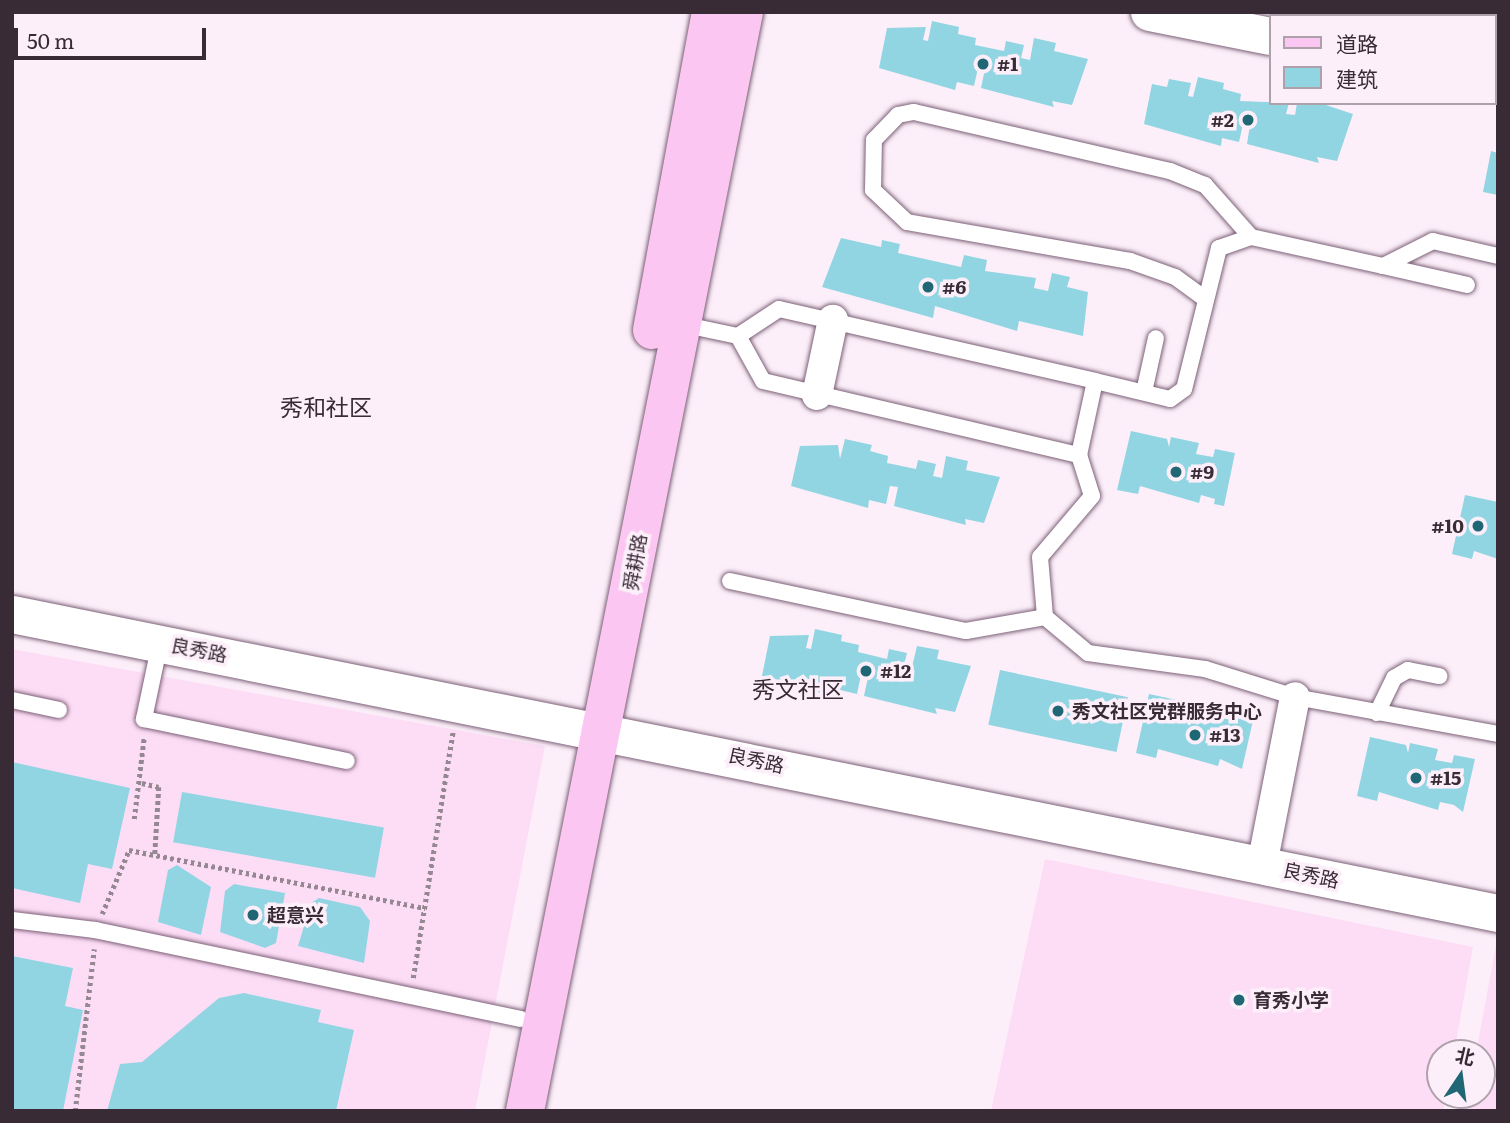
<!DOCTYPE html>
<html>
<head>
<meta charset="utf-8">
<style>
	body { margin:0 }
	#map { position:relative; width:1510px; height:1123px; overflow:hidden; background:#fceff9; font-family:Literata,"Noto Sans SC",serif }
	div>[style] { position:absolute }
	.built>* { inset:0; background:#fdddf6 }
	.green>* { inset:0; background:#e7cae1 }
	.building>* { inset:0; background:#91d5e3; transform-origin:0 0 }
	.path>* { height:4.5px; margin-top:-2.25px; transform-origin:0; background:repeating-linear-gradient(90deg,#958892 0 3.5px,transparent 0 7px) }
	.roads { filter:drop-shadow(0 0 2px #7c6077) drop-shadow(0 0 2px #7c6077) }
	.service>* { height:16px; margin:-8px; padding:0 8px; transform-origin:8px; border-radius:8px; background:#fff }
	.minor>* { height:30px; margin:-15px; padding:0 15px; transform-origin:15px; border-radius:15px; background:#fff }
	.tertiary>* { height:37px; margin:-18.5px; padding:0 18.5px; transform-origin:18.5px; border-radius:18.5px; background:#fff }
	.primary>* { height:38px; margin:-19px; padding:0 19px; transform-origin:19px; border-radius:19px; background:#fbc7f2 }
	.dots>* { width:19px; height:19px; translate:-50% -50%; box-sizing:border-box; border:4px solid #fceff9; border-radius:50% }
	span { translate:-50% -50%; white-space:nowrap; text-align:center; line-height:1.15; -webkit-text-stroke:7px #fceff9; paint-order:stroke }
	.poi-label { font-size:19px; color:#382b35; font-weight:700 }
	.left { translate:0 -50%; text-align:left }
	.right { translate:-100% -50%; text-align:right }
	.street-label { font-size:19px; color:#382b35 }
	.quarter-label { font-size:23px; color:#382b35 }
	.frame { position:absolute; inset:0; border:14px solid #382b35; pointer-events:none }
	.legend { position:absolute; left:1269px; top:14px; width:228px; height:91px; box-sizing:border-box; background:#fceff9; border:2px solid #aea1ab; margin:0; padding:9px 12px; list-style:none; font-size:21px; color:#382b35 }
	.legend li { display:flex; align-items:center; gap:14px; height:35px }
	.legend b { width:35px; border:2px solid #aea1ab }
	.north { position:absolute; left:1426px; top:1039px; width:70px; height:70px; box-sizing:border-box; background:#fceff9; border:2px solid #aea1ab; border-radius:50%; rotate:13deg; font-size:19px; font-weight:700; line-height:28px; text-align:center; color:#382b35 }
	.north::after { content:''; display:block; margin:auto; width:24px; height:32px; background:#1f6774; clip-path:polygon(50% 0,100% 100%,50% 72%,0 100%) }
	.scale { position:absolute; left:14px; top:28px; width:192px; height:32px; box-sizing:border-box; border:4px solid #382b35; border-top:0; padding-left:9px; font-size:21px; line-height:24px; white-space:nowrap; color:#382b35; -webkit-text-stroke:5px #fceff9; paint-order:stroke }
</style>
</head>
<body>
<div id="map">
	<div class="built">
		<div style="clip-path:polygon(12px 649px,545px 746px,475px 1111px,12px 1111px)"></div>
		<div style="clip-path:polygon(1045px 859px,1473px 947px,1454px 1053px,1440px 1053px,1444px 1111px,991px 1111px)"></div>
		<div style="clip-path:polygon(1496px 945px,1498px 1111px,1465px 1111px,1468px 1095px,1482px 1095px,1482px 1053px,1476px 1053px)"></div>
	</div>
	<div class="green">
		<div style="clip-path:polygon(1263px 12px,1498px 12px,1498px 59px,1494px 16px)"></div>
	</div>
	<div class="building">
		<div style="clip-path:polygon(932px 21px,959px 27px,958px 34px,976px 38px,975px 45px,1004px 51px,1006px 41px,1024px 45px,1021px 58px,1030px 60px,1034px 38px,1056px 43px,1054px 51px,1088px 59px,1072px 105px,1052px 101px,1054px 107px,981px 88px,985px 69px,978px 68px,974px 86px,957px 82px,955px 90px,879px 68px,887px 28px,926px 27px,923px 40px,928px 41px)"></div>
		<div style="clip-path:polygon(1198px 77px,1224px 83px,1223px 89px,1241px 94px,1240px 101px,1289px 103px,1286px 114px,1295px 115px,1297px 103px,1320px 103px,1353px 114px,1337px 161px,1317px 157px,1319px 163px,1247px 144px,1250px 125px,1243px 124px,1239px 142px,1222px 138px,1221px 146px,1144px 124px,1152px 84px,1167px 87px,1169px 79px,1191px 83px,1188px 96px,1193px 97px)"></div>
		<div style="clip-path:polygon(1491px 151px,1498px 153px,1498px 195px,1483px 192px)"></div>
		<div style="clip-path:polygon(841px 238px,881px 247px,882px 240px,900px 244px,898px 253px,961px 267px,964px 255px,987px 260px,985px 271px,1036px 278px,1034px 288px,1048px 291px,1052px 273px,1070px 277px,1067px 287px,1088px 292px,1083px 336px,1019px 321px,1017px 331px,935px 306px,933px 318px,822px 287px)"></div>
		<div style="clip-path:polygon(1131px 431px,1167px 439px,1169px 447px,1171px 437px,1199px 443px,1196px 454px,1213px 457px,1215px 449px,1235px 453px,1224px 506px,1214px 504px,1215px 499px,1201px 495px,1199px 503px,1140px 486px,1138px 494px,1117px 490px)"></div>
		<div style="clip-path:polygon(845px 439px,872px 445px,870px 451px,888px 456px,887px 463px,916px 469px,918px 460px,936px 464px,933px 476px,942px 478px,946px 456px,968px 461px,966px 470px,1000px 477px,984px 523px,965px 519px,966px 525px,894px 506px,898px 487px,890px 486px,886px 504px,869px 500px,868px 508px,791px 486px,800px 446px,838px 445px,840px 459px)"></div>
		<div style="clip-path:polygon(1465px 495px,1498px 502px,1498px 559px,1474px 551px,1472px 559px,1452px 554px)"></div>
		<div style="clip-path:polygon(815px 629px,842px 635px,841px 641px,859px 645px,858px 652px,887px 659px,889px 649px,907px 653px,904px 665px,912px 667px,917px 646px,939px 650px,937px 659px,971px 666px,955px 712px,935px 708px,937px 714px,864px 696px,868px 677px,861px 675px,857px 694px,840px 690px,838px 698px,762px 676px,770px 636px,809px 635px,806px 648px,811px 649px)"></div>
		<div style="left:1000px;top:670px;width:131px;height:56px;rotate:12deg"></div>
		<div style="clip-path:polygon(1149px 694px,1186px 702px,1188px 710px,1190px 700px,1217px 706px,1215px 716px,1231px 720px,1233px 712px,1254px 716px,1242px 769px,1220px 759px,1218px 766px,1158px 749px,1156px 758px,1136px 753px)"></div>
		<div style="clip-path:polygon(1370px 737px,1406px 745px,1408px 753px,1410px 743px,1438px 749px,1435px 760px,1452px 763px,1454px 755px,1475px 759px,1463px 812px,1454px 805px,1440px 802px,1438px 810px,1379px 792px,1377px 801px,1357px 796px)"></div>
		<div style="clip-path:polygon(12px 762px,130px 788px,112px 869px,88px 864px,80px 903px,12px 888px)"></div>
		<div style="left:182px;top:792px;width:205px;height:51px;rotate:10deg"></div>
		<div style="clip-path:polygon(177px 865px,211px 887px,201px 935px,158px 922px,168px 870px)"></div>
		<div style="clip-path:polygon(234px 884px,285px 893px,276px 943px,265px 948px,220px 932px,225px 891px)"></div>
		<div style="clip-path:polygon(319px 898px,360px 907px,370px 921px,364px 963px,298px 946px,311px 903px)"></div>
		<div style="clip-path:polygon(12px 956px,73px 968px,65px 1006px,83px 1010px,63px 1111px,12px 1111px)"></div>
		<div style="clip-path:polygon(244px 993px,321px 1010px,318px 1022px,354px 1030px,336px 1111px,107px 1111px,120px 1064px,142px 1062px,219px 998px)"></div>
	</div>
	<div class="path">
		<div style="left:142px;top:783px;width:17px;rotate:13deg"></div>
		<div style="left:159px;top:787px;width:68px;rotate:93.4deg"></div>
		<div style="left:134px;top:819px;width:83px;rotate:-83deg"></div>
		<div style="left:102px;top:914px;width:69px;rotate:-67.1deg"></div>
		<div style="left:129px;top:850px;width:302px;rotate:11.1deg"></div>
		<div style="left:413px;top:978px;width:250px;rotate:-80.8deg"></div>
		<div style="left:75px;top:1111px;width:163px;rotate:-83.3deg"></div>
	</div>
	<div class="roads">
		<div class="service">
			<div style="left:1498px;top:256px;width:67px;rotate:-167deg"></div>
			<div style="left:1433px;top:241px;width:56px;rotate:153.4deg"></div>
			<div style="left:1383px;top:266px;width:135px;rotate:-167.6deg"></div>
			<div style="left:1251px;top:237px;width:34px;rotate:161deg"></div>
			<div style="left:1219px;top:248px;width:145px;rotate:103.9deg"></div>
			<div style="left:1184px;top:389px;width:17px;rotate:144deg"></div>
			<div style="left:1170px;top:399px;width:77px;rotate:-166.5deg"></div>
			<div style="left:1095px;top:381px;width:76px;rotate:102.2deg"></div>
			<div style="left:1079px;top:455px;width:43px;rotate:72.4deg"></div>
			<div style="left:1092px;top:496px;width:80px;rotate:130.4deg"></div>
			<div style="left:1040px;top:557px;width:60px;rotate:85.2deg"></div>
			<div style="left:1045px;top:617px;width:56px;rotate:39.9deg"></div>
			<div style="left:1088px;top:653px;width:118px;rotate:7.8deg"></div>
			<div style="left:1205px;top:669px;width:94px;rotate:17.3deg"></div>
			<div style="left:1295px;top:697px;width:206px;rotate:10.3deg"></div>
			<div style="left:1383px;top:266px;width:86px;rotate:12.7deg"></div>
			<div style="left:1204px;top:298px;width:36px;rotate:-144deg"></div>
			<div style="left:1175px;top:277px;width:48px;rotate:-160.4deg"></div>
			<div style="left:1130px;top:261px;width:226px;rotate:-170.1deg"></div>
			<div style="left:907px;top:222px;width:47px;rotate:-136.7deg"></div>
			<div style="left:873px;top:190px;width:50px;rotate:-88.9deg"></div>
			<div style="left:874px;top:140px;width:35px;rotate:-46deg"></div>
			<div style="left:898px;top:115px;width:16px;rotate:-11deg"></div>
			<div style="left:914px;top:112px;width:263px;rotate:13deg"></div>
			<div style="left:1170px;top:171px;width:38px;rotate:22deg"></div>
			<div style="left:1205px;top:185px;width:69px;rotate:48.5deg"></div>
			<div style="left:681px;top:324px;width:58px;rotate:11.9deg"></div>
			<div style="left:738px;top:336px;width:49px;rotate:-33.4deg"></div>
			<div style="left:779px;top:309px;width:324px;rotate:12.8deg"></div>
			<div style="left:738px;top:336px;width:51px;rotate:60.9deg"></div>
			<div style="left:763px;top:381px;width:325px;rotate:13.2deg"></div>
			<div style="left:1144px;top:392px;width:55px;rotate:-77.5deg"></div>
			<div style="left:730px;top:581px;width:241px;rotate:12deg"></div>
			<div style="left:966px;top:631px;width:80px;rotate:-10deg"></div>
			<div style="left:160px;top:643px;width:78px;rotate:101.9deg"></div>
			<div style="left:144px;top:719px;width:207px;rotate:11.7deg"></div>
			<div style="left:12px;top:700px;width:48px;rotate:12deg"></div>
			<div style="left:1377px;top:713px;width:39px;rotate:-64deg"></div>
			<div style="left:1394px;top:678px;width:16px;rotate:-30deg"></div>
			<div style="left:1408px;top:670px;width:32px;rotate:11deg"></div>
			<div style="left:12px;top:920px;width:84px;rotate:6.9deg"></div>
			<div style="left:95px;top:930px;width:435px;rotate:11.8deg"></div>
		</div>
		<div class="minor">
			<div style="left:817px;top:395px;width:77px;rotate:-78deg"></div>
			<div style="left:1262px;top:865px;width:171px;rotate:-78.9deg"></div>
		</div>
		<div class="tertiary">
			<div style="left:1149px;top:12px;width:123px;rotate:11.2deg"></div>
			<div style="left:1494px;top:80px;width:4px"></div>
			<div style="left:12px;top:614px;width:1516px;rotate:11.38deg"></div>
		</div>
		<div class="primary">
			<div style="left:652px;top:330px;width:323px;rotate:-79.5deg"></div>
			<div style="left:525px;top:1111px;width:1121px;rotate:-78.73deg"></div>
		</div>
	</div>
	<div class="dots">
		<div style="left:983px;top:64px;background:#1f6774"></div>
		<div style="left:1248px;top:120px;background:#1f6774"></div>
		<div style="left:928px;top:287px;background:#1f6774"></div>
		<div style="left:1176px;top:472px;background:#1f6774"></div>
		<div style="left:1478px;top:526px;background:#1f6774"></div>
		<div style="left:866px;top:671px;background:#1f6774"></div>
		<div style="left:1058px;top:711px;background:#1f6774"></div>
		<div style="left:1195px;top:735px;background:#1f6774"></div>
		<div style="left:1416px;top:778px;background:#1f6774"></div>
		<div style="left:253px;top:915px;background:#1f6774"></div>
		<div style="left:1239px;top:1000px;background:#1f6774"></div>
	</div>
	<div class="poi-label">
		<span class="left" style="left:997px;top:64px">#1</span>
		<span class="right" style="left:1234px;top:120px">#2</span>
		<span class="left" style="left:942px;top:287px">#6</span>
		<span class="left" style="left:1190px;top:472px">#9</span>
		<span class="right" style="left:1464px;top:526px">#10</span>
		<span class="left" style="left:880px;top:671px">#12</span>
		<span class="left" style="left:1072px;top:711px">秀文社区党群服务中心</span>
		<span class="left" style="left:1209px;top:735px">#13</span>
		<span class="left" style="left:1430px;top:778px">#15</span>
		<span class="left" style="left:267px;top:915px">超意兴</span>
		<span class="left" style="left:1253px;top:1000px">育秀小学</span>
	</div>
	<div class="street-label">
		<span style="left:635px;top:562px;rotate:-80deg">舜耕路</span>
		<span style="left:199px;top:650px;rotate:11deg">良秀路</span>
		<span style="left:756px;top:760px;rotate:12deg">良秀路</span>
		<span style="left:1311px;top:875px;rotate:12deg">良秀路</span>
	</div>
	<div class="quarter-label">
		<span style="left:326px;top:406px">秀和社区</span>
		<span style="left:798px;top:688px">秀文社区</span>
	</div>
	<div class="frame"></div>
	<ul class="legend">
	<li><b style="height:9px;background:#fbc7f2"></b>道路</li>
	<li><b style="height:19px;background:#91d5e3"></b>建筑</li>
	</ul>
	<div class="north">北</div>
	<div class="scale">50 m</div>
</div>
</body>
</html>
